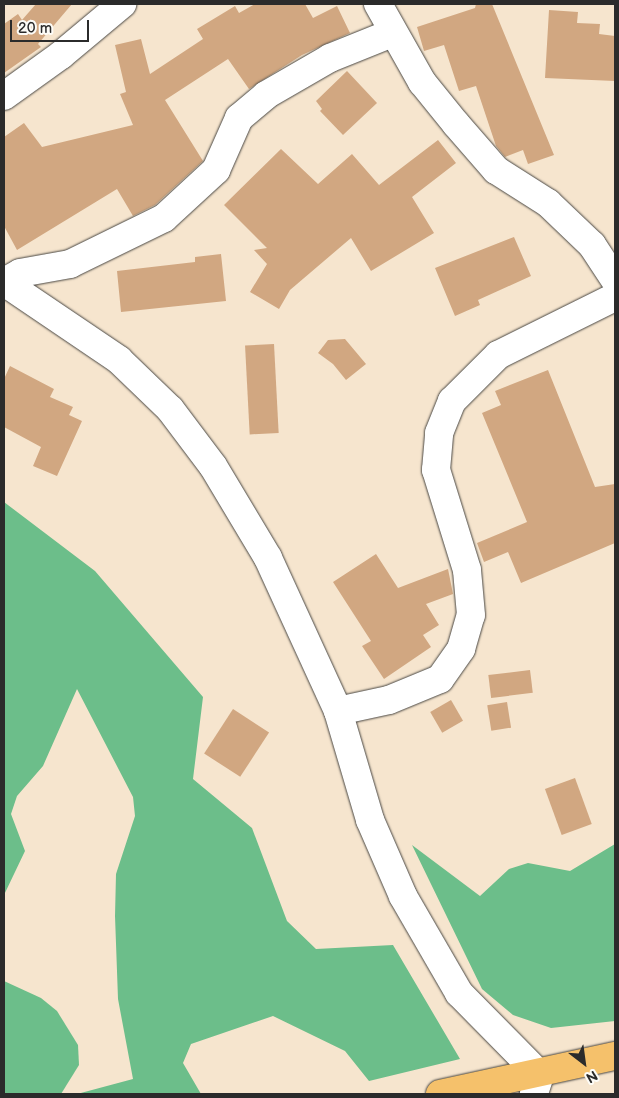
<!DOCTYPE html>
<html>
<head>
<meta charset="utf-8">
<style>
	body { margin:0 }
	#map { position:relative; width:619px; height:1098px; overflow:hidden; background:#f6e5ce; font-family:"Balsamiq Sans",sans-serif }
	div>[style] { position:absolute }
	.forest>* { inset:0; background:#6cbe8a }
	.building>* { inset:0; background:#d1a781; transform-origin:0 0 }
	.roads { filter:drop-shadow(0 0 1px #494743) drop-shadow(0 0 1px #494743) }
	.minor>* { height:28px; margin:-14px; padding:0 14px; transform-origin:14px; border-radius:14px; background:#fff }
	.trunk>* { height:28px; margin:-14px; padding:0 14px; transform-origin:14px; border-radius:14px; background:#f5c16b }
	span { translate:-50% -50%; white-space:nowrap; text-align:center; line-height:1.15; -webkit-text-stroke:4px #fdfcf7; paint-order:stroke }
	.frame { position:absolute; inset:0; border:5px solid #2b2b2b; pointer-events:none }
	.north { position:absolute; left:559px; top:1038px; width:50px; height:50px; -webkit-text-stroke:4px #fdfcf7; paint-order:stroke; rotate:150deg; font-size:14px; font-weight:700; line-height:20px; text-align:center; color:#2b2b2b }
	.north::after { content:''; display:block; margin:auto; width:18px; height:22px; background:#2b2b2b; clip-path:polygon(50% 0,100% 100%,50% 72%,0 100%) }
	.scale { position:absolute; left:10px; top:20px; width:79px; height:22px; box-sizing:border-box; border:2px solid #2b2b2b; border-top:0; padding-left:6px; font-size:15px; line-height:18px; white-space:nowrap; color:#2b2b2b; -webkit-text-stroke:4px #fdfcf7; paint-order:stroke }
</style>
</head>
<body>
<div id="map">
	<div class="forest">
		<div style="clip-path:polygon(4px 502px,95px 571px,203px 697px,193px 779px,252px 828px,287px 921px,316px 949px,393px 945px,460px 1059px,369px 1081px,345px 1051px,273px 1016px,191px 1044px,183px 1063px,201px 1094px,77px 1094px,133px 1079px,118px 999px,115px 916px,116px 874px,135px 816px,133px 797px,77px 689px,43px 766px,17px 796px,11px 814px,25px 851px,4px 895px)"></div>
		<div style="clip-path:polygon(615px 844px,615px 1021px,551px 1028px,513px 1015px,482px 989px,412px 845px,480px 896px,509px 869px,528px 863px,570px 871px)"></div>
		<div style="clip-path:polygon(4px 981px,41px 998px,57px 1011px,78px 1045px,79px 1065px,61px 1094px,4px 1094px)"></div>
	</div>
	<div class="building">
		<div style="clip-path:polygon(36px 4px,72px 4px,38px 44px,41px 47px,4px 73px,4px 24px,18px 14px,22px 20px)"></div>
		<div style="clip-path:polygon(255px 4px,305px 4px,313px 18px,337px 6px,350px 33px,302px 55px,249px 89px,228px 59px,165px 100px,203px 161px,155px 205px,133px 216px,117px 189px,17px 250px,4px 226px,4px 137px,24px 123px,42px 147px,133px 125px,120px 94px,126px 92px,115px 45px,141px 39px,150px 74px,203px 39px,197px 29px,235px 6px,239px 13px)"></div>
		<div style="clip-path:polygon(476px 4px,492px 4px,554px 155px,528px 164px,523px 150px,505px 157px,496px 146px,476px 86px,459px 91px,444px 45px,424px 51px,417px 27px,475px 8px)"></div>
		<div style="clip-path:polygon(549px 10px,578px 12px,577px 23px,600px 24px,599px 34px,615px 36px,615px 81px,545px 78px)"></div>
		<div style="clip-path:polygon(347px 71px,377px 103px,343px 135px,320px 111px,322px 109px,316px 101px)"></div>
		<div style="clip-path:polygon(438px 140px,456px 163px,412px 197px,434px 233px,371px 271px,351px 238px,290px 290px,279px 309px,250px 292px,267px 264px,254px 250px,267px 248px,224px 205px,281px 149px,318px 184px,352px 154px,379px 185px)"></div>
		<div style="clip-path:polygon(514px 237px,531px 276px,478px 300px,480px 305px,455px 316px,435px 268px)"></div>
		<div style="clip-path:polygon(221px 254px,226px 301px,121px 312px,117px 271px,195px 262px,195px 257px)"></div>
		<div style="clip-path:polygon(345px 339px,366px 364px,346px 380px,333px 364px,318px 353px,328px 340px)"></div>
		<div style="left:274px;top:344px;width:89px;height:29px;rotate:87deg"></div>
		<div style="clip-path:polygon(10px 366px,54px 389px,50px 397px,73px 407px,69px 415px,82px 421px,57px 476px,33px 466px,41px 447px,4px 427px,4px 379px)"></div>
		<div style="clip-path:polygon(548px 370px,595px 487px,615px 484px,615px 543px,521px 583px,508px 552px,484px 562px,477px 543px,527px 522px,482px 413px,501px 405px,495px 391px)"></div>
		<div style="clip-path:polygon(376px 554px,398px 588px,448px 569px,453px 594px,426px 604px,439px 625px,423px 635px,431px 647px,384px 679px,362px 646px,371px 641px,333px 582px)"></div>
		<div style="left:530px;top:670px;width:23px;height:42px;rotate:83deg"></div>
		<div style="left:451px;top:700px;width:24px;height:24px;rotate:60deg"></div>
		<div style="left:507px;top:702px;width:26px;height:20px;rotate:81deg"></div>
		<div style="left:233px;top:709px;width:43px;height:53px;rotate:33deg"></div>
		<div style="left:575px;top:778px;width:49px;height:32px;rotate:70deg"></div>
	</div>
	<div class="roads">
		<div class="minor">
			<div style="left:378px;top:4px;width:90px;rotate:60.6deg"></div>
			<div style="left:422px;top:82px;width:54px;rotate:51deg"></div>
			<div style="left:456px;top:124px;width:61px;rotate:49deg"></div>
			<div style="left:496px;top:170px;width:62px;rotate:32.4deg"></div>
			<div style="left:548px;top:203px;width:61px;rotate:43.7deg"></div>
			<div style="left:592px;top:245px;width:42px;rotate:56.7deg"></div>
			<div style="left:4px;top:96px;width:70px;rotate:-35.7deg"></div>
			<div style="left:61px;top:55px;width:80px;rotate:-39.9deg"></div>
			<div style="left:4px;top:282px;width:139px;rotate:34.1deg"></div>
			<div style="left:119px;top:360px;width:71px;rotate:43.9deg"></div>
			<div style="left:170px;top:409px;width:71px;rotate:53deg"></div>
			<div style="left:213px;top:466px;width:107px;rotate:59.1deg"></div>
			<div style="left:268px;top:558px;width:168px;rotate:65.4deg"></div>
			<div style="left:338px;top:711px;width:114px;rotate:73.6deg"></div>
			<div style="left:370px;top:820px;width:83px;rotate:66.5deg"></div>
			<div style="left:403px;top:896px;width:112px;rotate:60deg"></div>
			<div style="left:459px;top:993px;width:115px;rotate:45.4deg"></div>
			<div style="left:540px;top:1075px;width:20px;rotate:108deg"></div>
			<div style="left:4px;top:282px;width:18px;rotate:-29deg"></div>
			<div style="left:20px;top:273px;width:51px;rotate:-10.2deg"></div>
			<div style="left:70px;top:264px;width:105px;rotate:-26.1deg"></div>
			<div style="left:164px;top:218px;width:71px;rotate:-42.7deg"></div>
			<div style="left:216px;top:170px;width:57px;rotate:-66.1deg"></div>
			<div style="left:239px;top:118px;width:35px;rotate:-40deg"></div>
			<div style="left:266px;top:95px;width:74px;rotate:-30deg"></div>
			<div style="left:330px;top:58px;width:67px;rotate:-22deg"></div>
			<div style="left:338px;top:711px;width:52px;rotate:-12.2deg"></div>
			<div style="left:389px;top:700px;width:55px;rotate:-22.4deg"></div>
			<div style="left:440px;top:679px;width:37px;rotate:-55deg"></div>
			<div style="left:461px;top:649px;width:35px;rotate:-74deg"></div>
			<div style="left:471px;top:615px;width:45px;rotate:-95.1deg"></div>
			<div style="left:467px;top:570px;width:105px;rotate:-107.2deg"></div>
			<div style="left:436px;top:470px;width:37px;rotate:-85deg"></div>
			<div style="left:439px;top:433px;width:35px;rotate:-68deg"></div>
			<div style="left:452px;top:401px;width:65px;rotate:-45deg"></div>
			<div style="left:498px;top:355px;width:131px;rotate:-26.4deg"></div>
		</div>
		<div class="trunk">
			<div style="left:440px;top:1094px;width:179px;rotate:-12.3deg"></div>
		</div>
	</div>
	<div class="frame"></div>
	<div class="north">N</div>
	<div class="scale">20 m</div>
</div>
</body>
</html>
